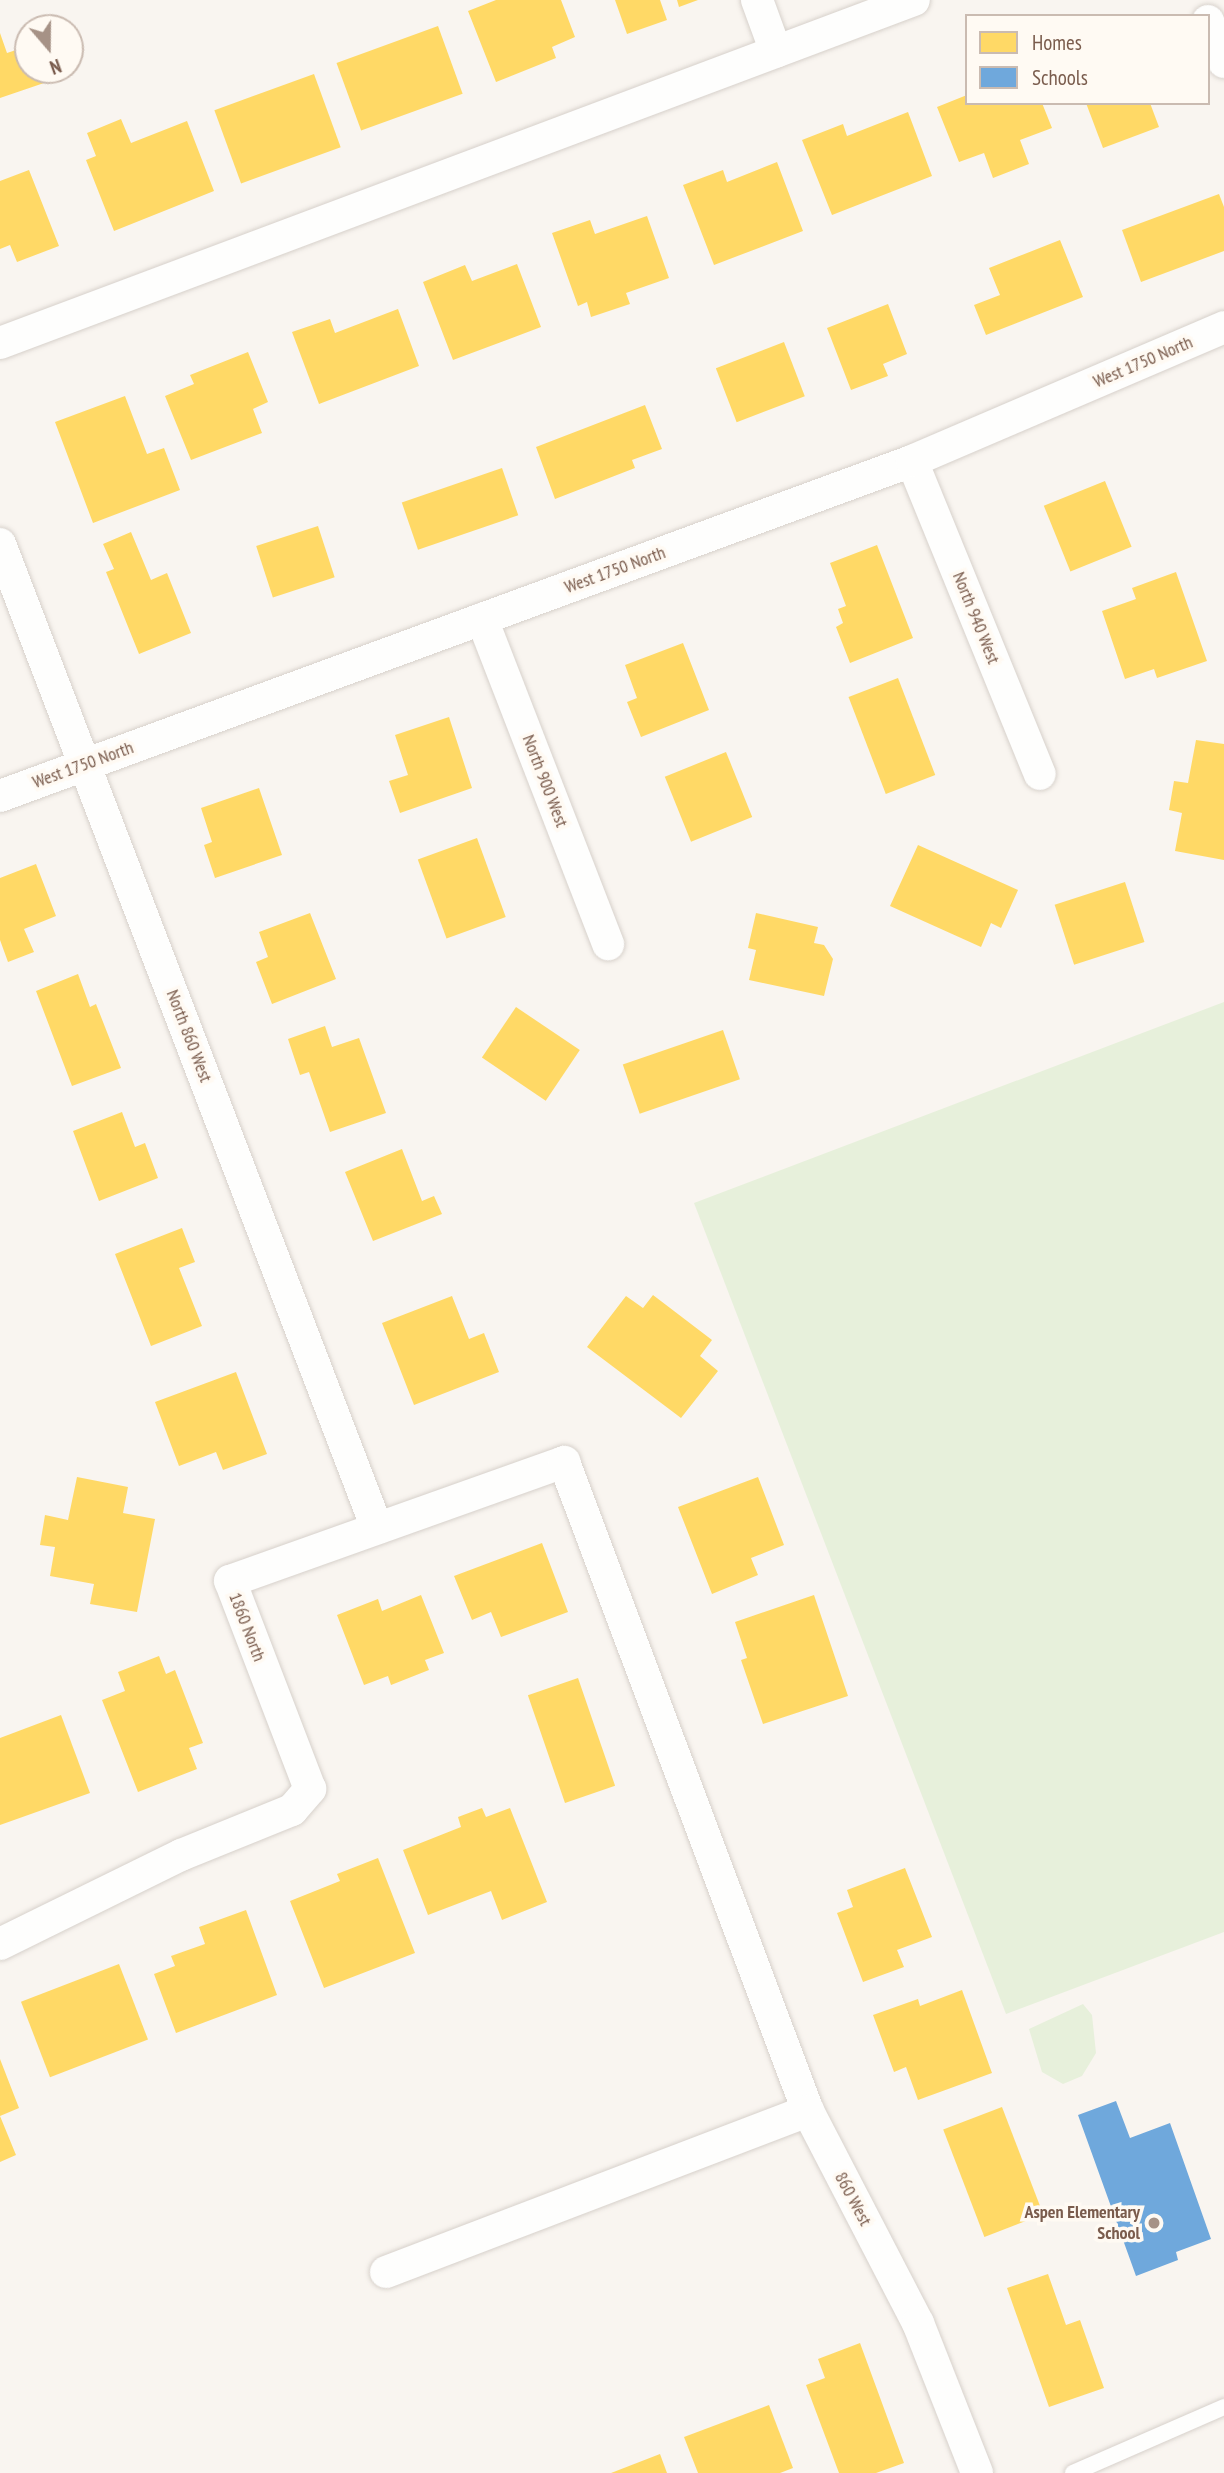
<!DOCTYPE html>
<html>
<head>
<meta charset="utf-8">
<style>
	body { margin:0 }
	#map { position:relative; width:1224px; height:2473px; overflow:hidden; background:#f9f5f0; font-family:"PT Sans Narrow",sans-serif }
	div>[style] { position:absolute }
	.green>* { inset:0; background:#e7f0db }
	.homes>* { inset:0; background:#ffd966; transform-origin:0 0 }
	.schools>* { inset:0; background:#6fa8dc }
	.roads { filter:drop-shadow(0 0 2px #d7d1cb) drop-shadow(0 0 2px #d7d1cb) }
	.service>* { height:16px; margin:-8px; padding:0 8px; transform-origin:8px; border-radius:8px; background:#fefefd }
	.minor>* { height:32px; margin:-16px; padding:0 16px; transform-origin:16px; border-radius:16px; background:#fefefd }
	.dots>* { width:19px; height:19px; translate:-50% -50%; box-sizing:border-box; border:4px solid #fffaf3; border-radius:50% }
	span { translate:-50% -50%; white-space:nowrap; text-align:center; line-height:1.15; -webkit-text-stroke:7px #fffaf3; paint-order:stroke }
	.street-label { font-size:18px; color:#7a5c4d }
	.poi-label { font-size:18px; color:#7a5c4d; font-weight:700 }
	.right { translate:-100% -50%; text-align:right }
	.legend { position:absolute; left:965px; top:14px; width:245px; height:91px; box-sizing:border-box; background:#fffaf3; border:2px solid #cabbb1; margin:0; padding:9px 12px; list-style:none; font-size:21px; color:#7a5c4d }
	.legend li { display:flex; align-items:center; gap:14px; height:35px }
	.legend b { width:35px; border:2px solid #cabbb1 }
	.north { position:absolute; left:14px; top:14px; width:70px; height:70px; box-sizing:border-box; background:#fffaf3; border:2px solid #cabbb1; border-radius:50%; rotate:160deg; font-size:19px; font-weight:700; line-height:28px; text-align:center; color:#7a5c4d }
	.north::after { content:''; display:block; margin:auto; width:24px; height:32px; background:#a69286; clip-path:polygon(50% 0,100% 100%,50% 72%,0 100%) }
</style>
</head>
<body>
<div id="map">
	<div class="green">
		<div style="clip-path:polygon(1224px 1002px,1224px 1932px,1006px 2014px,694px 1203px)"></div>
		<div style="clip-path:polygon(1083px 2004px,1092px 2015px,1096px 2053px,1082px 2076px,1063px 2084px,1042px 2072px,1029px 2029px)"></div>
	</div>
	<div class="homes">
		<div style="clip-path:polygon(496px 0,561px 0,575px 37px,552px 47px,556px 58px,496px 82px,468px 11px)"></div>
		<div style="clip-path:polygon(615px 0,660px 0,667px 20px,627px 34px)"></div>
		<div style="clip-path:polygon(677px 0,698px 0,679px 7px)"></div>
		<div style="left:438px;top:26px;width:72px;height:108px;rotate:70deg"></div>
		<div style="clip-path:polygon(0 33px,7px 53px,28px 46px,28px 70px,40px 70px,44px 83px,0 98px)"></div>
		<div style="left:314px;top:74px;width:78px;height:106px;rotate:70deg"></div>
		<div style="clip-path:polygon(967px 95px,967px 103px,1042px 103px,1052px 128px,1020px 140px,1029px 164px,993px 178px,984px 153px,959px 162px,937px 107px)"></div>
		<div style="clip-path:polygon(1086px 103px,1150px 103px,1159px 127px,1103px 148px)"></div>
		<div style="clip-path:polygon(908px 112px,932px 176px,832px 215px,802px 140px,843px 124px,847px 136px)"></div>
		<div style="clip-path:polygon(121px 119px,131px 143px,187px 121px,214px 191px,114px 231px,86px 160px,96px 156px,87px 133px)"></div>
		<div style="clip-path:polygon(777px 162px,803px 231px,714px 265px,683px 185px,723px 170px,727px 182px)"></div>
		<div style="clip-path:polygon(29px 170px,59px 246px,17px 262px,10px 245px,0 249px,0 181px)"></div>
		<div style="clip-path:polygon(1219px 194px,1224px 207px,1224px 251px,1141px 282px,1122px 230px)"></div>
		<div style="clip-path:polygon(647px 216px,669px 278px,626px 293px,630px 304px,591px 317px,587px 302px,578px 306px,552px 233px,590px 220px,595px 234px)"></div>
		<div style="clip-path:polygon(1060px 240px,1083px 297px,986px 335px,974px 305px,1000px 295px,989px 268px)"></div>
		<div style="clip-path:polygon(517px 264px,541px 327px,453px 360px,423px 282px,465px 265px,472px 281px)"></div>
		<div style="clip-path:polygon(888px 304px,907px 354px,883px 364px,888px 376px,851px 390px,827px 328px)"></div>
		<div style="clip-path:polygon(398px 309px,419px 366px,319px 404px,292px 332px,330px 319px,335px 333px)"></div>
		<div style="left:784px;top:342px;width:58px;height:73px;rotate:69deg"></div>
		<div style="clip-path:polygon(248px 352px,268px 402px,253px 409px,262px 433px,191px 460px,165px 396px,194px 384px,190px 375px)"></div>
		<div style="clip-path:polygon(125px 396px,147px 454px,164px 448px,180px 490px,93px 523px,55px 422px)"></div>
		<div style="clip-path:polygon(645px 405px,662px 449px,632px 460px,635px 468px,555px 499px,536px 447px)"></div>
		<div style="left:502px;top:468px;width:50px;height:106px;rotate:71deg"></div>
		<div style="left:1105px;top:481px;width:71px;height:66px;rotate:68deg"></div>
		<div style="left:318px;top:526px;width:54px;height:65px;rotate:72deg"></div>
		<div style="clip-path:polygon(131px 532px,151px 580px,167px 573px,191px 633px,139px 654px,106px 572px,114px 569px,103px 544px)"></div>
		<div style="clip-path:polygon(877px 545px,913px 638px,850px 663px,836px 627px,843px 623px,838px 609px,846px 606px,830px 563px)"></div>
		<div style="clip-path:polygon(1176px 572px,1207px 661px,1157px 678px,1154px 669px,1125px 679px,1102px 611px,1136px 599px,1132px 588px)"></div>
		<div style="clip-path:polygon(683px 643px,709px 710px,641px 737px,627px 702px,637px 698px,625px 665px)"></div>
		<div style="left:898px;top:678px;width:104px;height:53px;rotate:69deg"></div>
		<div style="clip-path:polygon(449px 717px,472px 788px,400px 813px,389px 781px,408px 775px,395px 735px)"></div>
		<div style="clip-path:polygon(1196px 740px,1224px 744px,1224px 860px,1175px 851px,1182px 813px,1169px 810px,1174px 781px,1188px 783px)"></div>
		<div style="left:726px;top:752px;width:70px;height:66px;rotate:68deg"></div>
		<div style="clip-path:polygon(259px 788px,282px 855px,215px 878px,204px 845px,212px 842px,201px 808px)"></div>
		<div style="left:477px;top:838px;width:84px;height:63px;rotate:70deg"></div>
		<div style="clip-path:polygon(918px 845px,1018px 890px,1001px 928px,991px 923px,981px 947px,890px 906px)"></div>
		<div style="clip-path:polygon(36px 864px,56px 916px,24px 929px,34px 952px,8px 962px,0 940px,0 878px)"></div>
		<div style="left:1125px;top:882px;width:63px;height:74px;rotate:72deg"></div>
		<div style="clip-path:polygon(310px 913px,336px 979px,272px 1004px,256px 962px,268px 957px,259px 932px)"></div>
		<div style="clip-path:polygon(756px 913px,818px 927px,814px 943px,824px 945px,833px 959px,824px 996px,749px 980px,756px 950px,748px 948px)"></div>
		<div style="clip-path:polygon(78px 974px,90px 1007px,96px 1004px,121px 1068px,72px 1086px,36px 991px)"></div>
		<div style="left:516px;top:1007px;width:77px;height:61px;rotate:34deg"></div>
		<div style="clip-path:polygon(325px 1026px,332px 1047px,359px 1038px,386px 1113px,330px 1132px,309px 1072px,300px 1075px,288px 1039px)"></div>
		<div style="left:723px;top:1030px;width:52px;height:106px;rotate:71deg"></div>
		<div style="clip-path:polygon(122px 1112px,135px 1147px,145px 1143px,158px 1178px,99px 1201px,73px 1131px)"></div>
		<div style="clip-path:polygon(402px 1149px,422px 1201px,434px 1196px,442px 1214px,373px 1241px,345px 1172px)"></div>
		<div style="clip-path:polygon(182px 1228px,195px 1262px,179px 1268px,202px 1326px,151px 1346px,115px 1254px)"></div>
		<div style="clip-path:polygon(653px 1295px,712px 1340px,700px 1356px,718px 1371px,681px 1418px,587px 1347px,626px 1296px,643px 1308px)"></div>
		<div style="clip-path:polygon(452px 1296px,469px 1339px,484px 1333px,499px 1372px,414px 1405px,382px 1323px)"></div>
		<div style="clip-path:polygon(236px 1372px,267px 1454px,223px 1470px,216px 1452px,179px 1466px,155px 1402px)"></div>
		<div style="clip-path:polygon(77px 1477px,128px 1487px,123px 1513px,155px 1519px,137px 1612px,90px 1604px,94px 1584px,50px 1576px,55px 1547px,40px 1545px,45px 1515px,68px 1520px)"></div>
		<div style="clip-path:polygon(758px 1477px,784px 1545px,751px 1558px,758px 1575px,712px 1594px,678px 1507px)"></div>
		<div style="clip-path:polygon(542px 1543px,568px 1612px,501px 1637px,491px 1612px,472px 1620px,454px 1576px)"></div>
		<div style="clip-path:polygon(421px 1595px,444px 1653px,425px 1660px,429px 1670px,391px 1685px,388px 1676px,364px 1685px,337px 1615px,378px 1599px,382px 1611px)"></div>
		<div style="clip-path:polygon(814px 1595px,848px 1696px,763px 1724px,741px 1660px,747px 1658px,735px 1622px)"></div>
		<div style="clip-path:polygon(159px 1656px,166px 1674px,175px 1670px,203px 1743px,189px 1748px,197px 1769px,138px 1792px,102px 1700px,125px 1691px,118px 1672px)"></div>
		<div style="left:578px;top:1678px;width:114px;height:53px;rotate:71deg"></div>
		<div style="clip-path:polygon(61px 1715px,90px 1793px,0 1825px,0 1738px)"></div>
		<div style="clip-path:polygon(482px 1808px,486px 1817px,510px 1808px,547px 1902px,502px 1920px,491px 1891px,428px 1915px,403px 1850px,461px 1827px,458px 1817px)"></div>
		<div style="clip-path:polygon(378px 1858px,415px 1953px,324px 1988px,290px 1901px,340px 1881px,337px 1874px)"></div>
		<div style="clip-path:polygon(905px 1868px,932px 1937px,897px 1950px,904px 1967px,863px 1982px,837px 1913px,853px 1907px,847px 1890px)"></div>
		<div style="clip-path:polygon(246px 1910px,277px 1995px,176px 2033px,154px 1974px,175px 1966px,171px 1956px,205px 1944px,199px 1927px)"></div>
		<div style="left:119px;top:1964px;width:81px;height:105px;rotate:69deg"></div>
		<div style="clip-path:polygon(962px 1990px,992px 2073px,918px 2100px,906px 2067px,894px 2072px,873px 2015px,918px 1999px,920px 2006px)"></div>
		<div style="clip-path:polygon(0 2059px,19px 2108px,0 2116px,16px 2155px,0 2162px)"></div>
		<div style="left:1002px;top:2107px;width:115px;height:63px;rotate:69deg"></div>
		<div style="clip-path:polygon(1048px 2274px,1066px 2325px,1080px 2320px,1104px 2388px,1049px 2407px,1007px 2288px)"></div>
		<div style="clip-path:polygon(860px 2343px,904px 2463px,876px 2473px,839px 2473px,806px 2385px,825px 2378px,818px 2359px)"></div>
		<div style="clip-path:polygon(769px 2405px,793px 2468px,780px 2473px,698px 2473px,684px 2437px)"></div>
		<div style="clip-path:polygon(660px 2454px,667px 2473px,611px 2473px)"></div>
	</div>
	<div class="schools">
		<div style="clip-path:polygon(1116px 2101px,1130px 2138px,1170px 2123px,1211px 2239px,1176px 2252px,1178px 2260px,1136px 2276px,1078px 2115px)"></div>
	</div>
	<div class="roads">
		<div class="service">
			<div style="left:1073px;top:2473px;width:165px;rotate:-23.6deg"></div>
		</div>
		<div class="minor">
			<div style="left:757px;top:0;width:55px;rotate:69.9deg"></div>
			<div style="left:1208px;top:21px;width:44px;rotate:68.7deg"></div>
			<div style="left:0;top:343px;width:976px;rotate:-20.57deg"></div>
			<div style="left:912px;top:461px;width:338px;rotate:67.8deg"></div>
			<div style="left:0;top:544px;width:1054px;rotate:69.04deg"></div>
			<div style="left:482px;top:619px;width:349px;rotate:68.8deg"></div>
			<div style="left:0;top:796px;width:972px;rotate:-20.17deg"></div>
			<div style="left:912px;top:461px;width:340px;rotate:-23.2deg"></div>
			<div style="left:0;top:1944px;width:202px;rotate:-26.2deg"></div>
			<div style="left:181px;top:1855px;width:120px;rotate:-22.1deg"></div>
			<div style="left:292px;top:1810px;width:28px;rotate:-49deg"></div>
			<div style="left:310px;top:1789px;width:223px;rotate:-111deg"></div>
			<div style="left:230px;top:1581px;width:355px;rotate:-19.6deg"></div>
			<div style="left:564px;top:1462px;width:693px;rotate:69.4deg"></div>
			<div style="left:808px;top:2111px;width:239px;rotate:62.6deg"></div>
			<div style="left:918px;top:2323px;width:161px;rotate:68.5deg"></div>
			<div style="left:386px;top:2272px;width:452px;rotate:-20.9deg"></div>
		</div>
	</div>
	<div class="dots">
		<div style="left:1154px;top:2223px;background:#a69286"></div>
	</div>
	<div class="street-label">
		<span style="left:1143px;top:362px;rotate:-23deg">West 1750 North</span>
		<span style="left:615px;top:570px;rotate:-20deg">West 1750 North</span>
		<span style="left:976px;top:618px;rotate:68deg">North 940 West</span>
		<span style="left:83px;top:765px;rotate:-20deg">West 1750 North</span>
		<span style="left:545px;top:781px;rotate:69deg">North 900 West</span>
		<span style="left:189px;top:1036px;rotate:69deg">North 860 West</span>
		<span style="left:247px;top:1627px;rotate:69deg">1860 North</span>
		<span style="left:853px;top:2199px;rotate:62deg">860 West</span>
	</div>
	<div class="poi-label">
		<span class="right" style="left:1140px;top:2223px">Aspen Elementary<br>School</span>
	</div>
	<ul class="legend">
	<li><b style="height:19px;background:#ffd966"></b>Homes</li>
	<li><b style="height:19px;background:#6fa8dc"></b>Schools</li>
	</ul>
	<div class="north">N</div>
</div>
</body>
</html>
